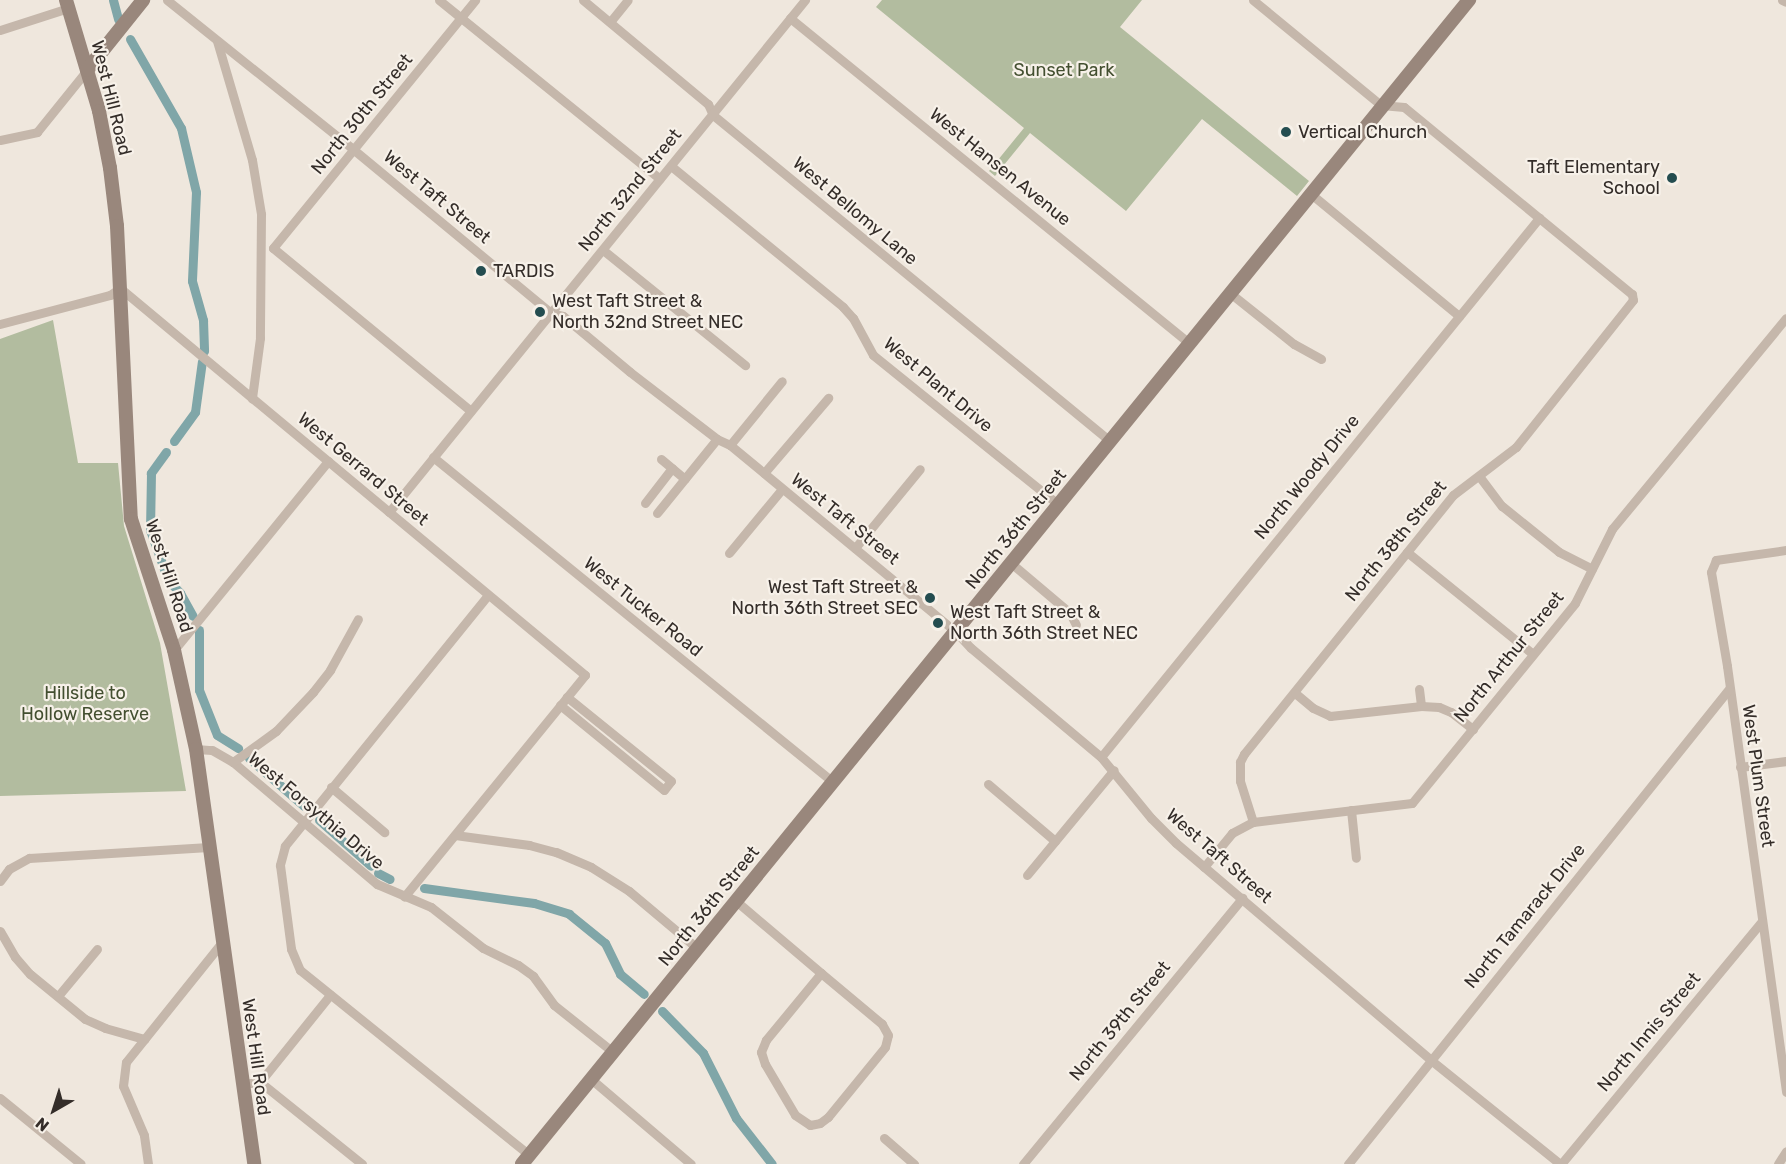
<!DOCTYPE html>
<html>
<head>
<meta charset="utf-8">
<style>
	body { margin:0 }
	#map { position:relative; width:1786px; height:1164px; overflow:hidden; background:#efe7dd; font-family:Rubik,sans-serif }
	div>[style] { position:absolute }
	.green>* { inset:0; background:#b2bc9f }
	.canal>* { height:9px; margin:-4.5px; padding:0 4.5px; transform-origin:4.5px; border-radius:4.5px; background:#80a6a8 }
	.street>* { height:9px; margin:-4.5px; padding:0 4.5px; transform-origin:4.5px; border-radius:4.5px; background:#c5b7ab }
	.secondary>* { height:14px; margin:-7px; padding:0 7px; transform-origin:7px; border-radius:7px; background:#99877c }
	.dots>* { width:16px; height:16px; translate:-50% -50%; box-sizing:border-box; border:3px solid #f7f1e9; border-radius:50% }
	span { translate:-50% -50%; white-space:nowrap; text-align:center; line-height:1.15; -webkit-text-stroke:4.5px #f7f1e9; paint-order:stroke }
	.park-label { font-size:18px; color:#434f30 }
	.street-label { font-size:18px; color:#342d29 }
	.poi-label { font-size:18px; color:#342d29 }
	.left { translate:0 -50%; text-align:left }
	.right { translate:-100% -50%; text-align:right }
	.north { position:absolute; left:24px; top:1080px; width:60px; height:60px; -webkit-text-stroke:4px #f7f1e9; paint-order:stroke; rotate:219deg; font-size:16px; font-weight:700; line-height:24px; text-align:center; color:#342d29 }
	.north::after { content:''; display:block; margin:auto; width:21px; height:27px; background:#342d29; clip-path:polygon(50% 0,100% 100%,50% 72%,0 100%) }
</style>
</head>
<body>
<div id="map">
	<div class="green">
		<div style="clip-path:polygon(882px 0,1142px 0,1120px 27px,1309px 181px,1297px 196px,1202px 119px,1126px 211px,1030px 133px,995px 176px,989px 171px,1024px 128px,876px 7px)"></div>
		<div style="clip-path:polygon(53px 320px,78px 463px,118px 463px,124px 526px,160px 643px,186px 791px,0 796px,0 339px)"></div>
	</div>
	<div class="canal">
		<div style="left:113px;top:0;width:20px;rotate:75deg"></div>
		<div style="left:130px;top:39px;width:103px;rotate:60.2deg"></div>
		<div style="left:181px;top:128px;width:66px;rotate:76.8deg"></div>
		<div style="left:196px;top:192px;width:89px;rotate:92.6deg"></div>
		<div style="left:192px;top:281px;width:41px;rotate:74.2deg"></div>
		<div style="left:203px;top:320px;width:31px;rotate:88deg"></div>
		<div style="left:174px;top:441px;width:36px;rotate:-54deg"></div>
		<div style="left:195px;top:412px;width:51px;rotate:-82.2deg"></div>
		<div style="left:166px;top:452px;width:26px;rotate:126deg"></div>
		<div style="left:151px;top:473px;width:57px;rotate:91deg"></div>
		<div style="left:150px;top:530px;width:53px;rotate:70.2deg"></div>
		<div style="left:168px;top:580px;width:18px;rotate:47deg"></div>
		<div style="left:180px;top:593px;width:26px;rotate:61deg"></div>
		<div style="left:199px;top:630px;width:60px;rotate:90deg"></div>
		<div style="left:199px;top:690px;width:48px;rotate:68.2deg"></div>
		<div style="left:217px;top:735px;width:25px;rotate:32deg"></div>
		<div style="left:249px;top:758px;width:73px;rotate:41.1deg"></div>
		<div style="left:319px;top:820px;width:69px;rotate:41.5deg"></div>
		<div style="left:378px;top:873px;width:13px;rotate:27deg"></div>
		<div style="left:424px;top:888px;width:111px;rotate:7.8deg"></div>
		<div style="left:534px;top:903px;width:37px;rotate:17deg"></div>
		<div style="left:569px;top:914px;width:46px;rotate:38.9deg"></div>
		<div style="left:605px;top:943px;width:34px;rotate:64deg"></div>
		<div style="left:620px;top:974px;width:31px;rotate:40deg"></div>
		<div style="left:662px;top:1011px;width:59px;rotate:45.7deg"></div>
		<div style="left:703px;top:1053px;width:73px;rotate:63.1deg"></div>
		<div style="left:736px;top:1118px;width:58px;rotate:52deg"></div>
	</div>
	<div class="street">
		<div style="left:167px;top:0;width:240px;rotate:38.7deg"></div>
		<div style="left:354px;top:150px;width:256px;rotate:39.6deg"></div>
		<div style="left:551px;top:313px;width:12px;rotate:14deg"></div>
		<div style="left:563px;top:316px;width:87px;rotate:39.9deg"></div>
		<div style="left:630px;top:372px;width:110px;rotate:37.6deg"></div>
		<div style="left:717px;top:439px;width:14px;rotate:25deg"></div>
		<div style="left:730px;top:445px;width:292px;rotate:39.6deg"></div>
		<div style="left:955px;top:631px;width:23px;rotate:47deg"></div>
		<div style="left:971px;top:648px;width:170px;rotate:40deg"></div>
		<div style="left:1101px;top:757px;width:79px;rotate:50.7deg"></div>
		<div style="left:1151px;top:818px;width:35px;rotate:45deg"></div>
		<div style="left:1176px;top:843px;width:336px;rotate:40.4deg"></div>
		<div style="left:1432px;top:1061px;width:164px;rotate:38.8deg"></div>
		<div style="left:439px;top:0;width:284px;rotate:39deg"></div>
		<div style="left:583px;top:0;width:163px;rotate:39.8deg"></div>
		<div style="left:708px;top:104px;width:12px;rotate:66deg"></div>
		<div style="left:713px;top:115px;width:514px;rotate:39.39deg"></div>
		<div style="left:1253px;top:0;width:166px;rotate:39.4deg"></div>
		<div style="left:1381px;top:105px;width:23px;rotate:5deg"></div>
		<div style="left:1404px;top:107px;width:295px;rotate:39.4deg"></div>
		<div style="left:1632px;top:294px;width:6px;rotate:81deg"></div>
		<div style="left:1633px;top:300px;width:188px;rotate:128.5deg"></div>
		<div style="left:1516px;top:447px;width:79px;rotate:142.7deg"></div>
		<div style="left:1453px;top:495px;width:333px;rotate:128.9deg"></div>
		<div style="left:1244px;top:754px;width:9px;rotate:117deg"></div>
		<div style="left:1240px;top:762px;width:19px;rotate:90deg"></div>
		<div style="left:1240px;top:781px;width:43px;rotate:72.4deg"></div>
		<div style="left:1782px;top:0;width:4px;rotate:27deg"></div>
		<div style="left:790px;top:18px;width:515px;rotate:39.16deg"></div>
		<div style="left:610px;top:22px;width:28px;rotate:-51deg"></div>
		<div style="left:0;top:30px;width:71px;rotate:-17.9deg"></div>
		<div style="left:217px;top:41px;width:124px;rotate:73.6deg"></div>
		<div style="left:252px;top:160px;width:55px;rotate:80.5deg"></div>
		<div style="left:261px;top:214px;width:124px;rotate:90.5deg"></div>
		<div style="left:260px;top:338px;width:61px;rotate:97.6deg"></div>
		<div style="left:0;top:140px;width:38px;rotate:-12deg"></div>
		<div style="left:37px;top:132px;width:80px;rotate:-51.1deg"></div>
		<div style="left:671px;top:166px;width:222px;rotate:39.3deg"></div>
		<div style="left:843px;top:307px;width:15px;rotate:48deg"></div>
		<div style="left:853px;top:318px;width:42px;rotate:61.6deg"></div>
		<div style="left:873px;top:355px;width:239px;rotate:38.9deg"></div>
		<div style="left:1311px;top:194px;width:192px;rotate:39.5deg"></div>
		<div style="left:273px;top:248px;width:320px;rotate:-50.8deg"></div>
		<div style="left:273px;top:248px;width:256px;rotate:39.5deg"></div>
		<div style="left:603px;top:250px;width:183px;rotate:39deg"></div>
		<div style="left:1230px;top:293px;width:82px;rotate:38.6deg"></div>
		<div style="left:1294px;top:344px;width:31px;rotate:29deg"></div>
		<div style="left:0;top:324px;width:114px;rotate:-14.8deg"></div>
		<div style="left:110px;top:295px;width:12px;rotate:-35deg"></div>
		<div style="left:120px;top:288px;width:605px;rotate:39.77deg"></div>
		<div style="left:585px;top:675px;width:286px;rotate:129.2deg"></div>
		<div style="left:730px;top:445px;width:82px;rotate:-50.9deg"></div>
		<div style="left:433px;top:457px;width:515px;rotate:39.09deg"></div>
		<div style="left:661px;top:459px;width:31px;rotate:40deg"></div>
		<div style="left:764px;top:473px;width:99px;rotate:-49.5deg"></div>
		<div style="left:1479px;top:476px;width:38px;rotate:53deg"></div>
		<div style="left:1502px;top:506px;width:73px;rotate:38.9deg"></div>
		<div style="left:1559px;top:552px;width:37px;rotate:27deg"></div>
		<div style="left:645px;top:503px;width:44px;rotate:-52.4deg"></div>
		<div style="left:389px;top:512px;width:660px;rotate:-50.91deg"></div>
		<div style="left:657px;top:513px;width:95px;rotate:-51deg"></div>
		<div style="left:855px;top:548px;width:102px;rotate:-50.6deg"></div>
		<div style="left:1786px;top:550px;width:71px;rotate:171.9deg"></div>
		<div style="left:1716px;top:560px;width:13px;rotate:113deg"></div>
		<div style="left:1711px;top:572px;width:95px;rotate:80.3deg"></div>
		<div style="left:1727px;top:666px;width:430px;rotate:82.1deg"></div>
		<div style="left:1407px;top:552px;width:162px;rotate:39deg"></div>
		<div style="left:729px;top:553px;width:83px;rotate:-50.4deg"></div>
		<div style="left:1011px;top:563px;width:77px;rotate:40.3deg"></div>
		<div style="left:1070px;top:613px;width:13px;rotate:63deg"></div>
		<div style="left:488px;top:595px;width:323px;rotate:129deg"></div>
		<div style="left:285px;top:846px;width:20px;rotate:105deg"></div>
		<div style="left:280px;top:865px;width:85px;rotate:82.5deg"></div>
		<div style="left:291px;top:949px;width:23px;rotate:67deg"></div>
		<div style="left:300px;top:970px;width:294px;rotate:38.9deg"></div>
		<div style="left:174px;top:650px;width:244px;rotate:-50.8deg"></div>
		<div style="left:1419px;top:689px;width:17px;rotate:83deg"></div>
		<div style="left:1295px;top:693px;width:23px;rotate:40deg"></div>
		<div style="left:1313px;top:708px;width:19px;rotate:25deg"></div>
		<div style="left:1330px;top:716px;width:92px;rotate:-6.3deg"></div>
		<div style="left:1421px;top:706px;width:18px;rotate:3deg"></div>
		<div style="left:1439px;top:707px;width:13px;rotate:23deg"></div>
		<div style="left:1451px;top:712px;width:28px;rotate:38deg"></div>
		<div style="left:560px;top:705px;width:134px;rotate:39.3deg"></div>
		<div style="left:664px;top:790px;width:11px;rotate:-52deg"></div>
		<div style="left:671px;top:781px;width:134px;rotate:-141.1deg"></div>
		<div style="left:196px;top:749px;width:16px;rotate:4deg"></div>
		<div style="left:212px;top:750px;width:24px;rotate:30deg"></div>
		<div style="left:233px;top:762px;width:189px;rotate:40.3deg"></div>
		<div style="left:377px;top:884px;width:59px;rotate:23.1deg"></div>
		<div style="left:431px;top:907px;width:66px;rotate:38.3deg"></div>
		<div style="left:483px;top:948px;width:39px;rotate:26deg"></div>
		<div style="left:518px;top:965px;width:19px;rotate:36deg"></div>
		<div style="left:533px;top:976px;width:36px;rotate:54deg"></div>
		<div style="left:554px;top:1005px;width:75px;rotate:38.5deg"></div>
		<div style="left:1101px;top:757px;width:695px;rotate:-50.9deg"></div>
		<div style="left:233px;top:762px;width:53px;rotate:-35.8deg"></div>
		<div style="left:276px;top:731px;width:54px;rotate:-46.5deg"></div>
		<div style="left:313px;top:692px;width:28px;rotate:-52deg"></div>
		<div style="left:330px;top:670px;width:58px;rotate:-61.2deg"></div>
		<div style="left:1740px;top:767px;width:46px;rotate:-7.4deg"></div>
		<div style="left:988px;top:784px;width:88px;rotate:40.4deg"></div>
		<div style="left:331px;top:787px;width:70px;rotate:40.3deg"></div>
		<div style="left:1351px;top:810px;width:48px;rotate:84.1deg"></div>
		<div style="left:455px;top:835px;width:75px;rotate:7.7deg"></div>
		<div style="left:529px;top:845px;width:28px;rotate:15deg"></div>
		<div style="left:556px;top:852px;width:38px;rotate:23deg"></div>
		<div style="left:591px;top:867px;width:45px;rotate:32.3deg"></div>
		<div style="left:629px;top:891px;width:89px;rotate:40deg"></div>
		<div style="left:1204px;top:867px;width:44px;rotate:-50.5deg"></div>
		<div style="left:1232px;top:833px;width:24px;rotate:-28deg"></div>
		<div style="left:1253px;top:822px;width:160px;rotate:-6.8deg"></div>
		<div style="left:1412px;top:803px;width:258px;rotate:-50.8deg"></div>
		<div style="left:1575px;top:603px;width:83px;rotate:-63.4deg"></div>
		<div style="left:1612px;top:529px;width:273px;rotate:-50.5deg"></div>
		<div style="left:1027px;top:875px;width:136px;rotate:-50.4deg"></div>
		<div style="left:0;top:881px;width:15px;rotate:-53deg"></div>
		<div style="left:9px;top:869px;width:23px;rotate:-29deg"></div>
		<div style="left:29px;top:858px;width:180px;rotate:-3.5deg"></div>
		<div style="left:736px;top:901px;width:111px;rotate:40.3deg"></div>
		<div style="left:821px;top:973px;width:87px;rotate:129.4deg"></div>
		<div style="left:766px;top:1040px;width:13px;rotate:113deg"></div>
		<div style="left:761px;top:1052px;width:13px;rotate:72deg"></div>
		<div style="left:765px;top:1064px;width:59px;rotate:59.5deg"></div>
		<div style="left:795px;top:1115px;width:18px;rotate:34deg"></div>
		<div style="left:810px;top:1125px;width:10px;rotate:-11deg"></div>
		<div style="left:820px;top:1123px;width:10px;rotate:-37deg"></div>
		<div style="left:828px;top:1117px;width:90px;rotate:-50.8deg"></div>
		<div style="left:885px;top:1047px;width:12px;rotate:-76deg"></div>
		<div style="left:888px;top:1035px;width:13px;rotate:-119deg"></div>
		<div style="left:882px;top:1024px;width:80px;rotate:-140.1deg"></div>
		<div style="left:0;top:931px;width:30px;rotate:60deg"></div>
		<div style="left:15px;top:957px;width:23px;rotate:49deg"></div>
		<div style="left:30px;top:974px;width:71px;rotate:39.3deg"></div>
		<div style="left:85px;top:1019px;width:22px;rotate:24deg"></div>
		<div style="left:105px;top:1028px;width:41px;rotate:15.8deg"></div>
		<div style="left:58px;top:996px;width:61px;rotate:-50.3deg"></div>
		<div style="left:591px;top:1079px;width:131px;rotate:40.4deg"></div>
		<div style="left:260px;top:1082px;width:131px;rotate:38.8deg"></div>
		<div style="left:241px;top:1084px;width:19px;rotate:-6deg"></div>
		<div style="left:260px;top:1082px;width:112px;rotate:-51.2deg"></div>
		<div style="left:0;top:1098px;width:104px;rotate:39.2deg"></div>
		<div style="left:884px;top:1138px;width:40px;rotate:41deg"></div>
		<div style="left:148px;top:1164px;width:29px;rotate:-98deg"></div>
		<div style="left:144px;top:1135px;width:53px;rotate:-113.2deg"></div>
		<div style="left:123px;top:1086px;width:24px;rotate:-83deg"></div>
		<div style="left:126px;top:1062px;width:154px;rotate:-51.3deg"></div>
		<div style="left:1023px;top:1164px;width:345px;rotate:-50.5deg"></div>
		<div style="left:1348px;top:1164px;width:609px;rotate:-51.27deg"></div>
		<div style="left:1561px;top:1164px;width:315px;rotate:-50.4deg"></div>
		<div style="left:1778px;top:1164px;width:15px;rotate:-58deg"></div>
	</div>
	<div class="secondary">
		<div style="left:66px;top:0;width:116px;rotate:73.4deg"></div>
		<div style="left:99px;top:111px;width:58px;rotate:79.1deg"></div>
		<div style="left:110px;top:168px;width:58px;rotate:83.1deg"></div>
		<div style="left:117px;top:226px;width:293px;rotate:87.3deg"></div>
		<div style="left:131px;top:519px;width:138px;rotate:71.8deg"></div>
		<div style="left:174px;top:650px;width:101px;rotate:77.5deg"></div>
		<div style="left:196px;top:749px;width:419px;rotate:82deg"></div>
		<div style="left:87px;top:70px;width:90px;rotate:-51.3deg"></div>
		<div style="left:522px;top:1164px;width:1501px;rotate:-50.87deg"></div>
	</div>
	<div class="dots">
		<div style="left:1286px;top:132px;background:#244d50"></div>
		<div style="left:1672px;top:178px;background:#244d50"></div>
		<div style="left:481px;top:271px;background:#244d50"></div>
		<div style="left:540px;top:312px;background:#244d50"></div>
		<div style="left:930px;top:598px;background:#244d50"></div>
		<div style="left:938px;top:623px;background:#244d50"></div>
	</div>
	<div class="park-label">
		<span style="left:1064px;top:70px">Sunset Park</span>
		<span style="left:85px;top:704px">Hillside to<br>Hollow Reserve</span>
	</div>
	<div class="street-label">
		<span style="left:111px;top:98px;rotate:76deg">West Hill Road</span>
		<span style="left:362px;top:114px;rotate:-51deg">North 30th Street</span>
		<span style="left:1000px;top:167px;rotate:39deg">West Hansen Avenue</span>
		<span style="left:630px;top:190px;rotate:-51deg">North 32nd Street</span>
		<span style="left:437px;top:197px;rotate:40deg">West Taft Street</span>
		<span style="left:855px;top:211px;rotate:40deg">West Bellomy Lane</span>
		<span style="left:938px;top:385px;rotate:40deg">West Plant Drive</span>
		<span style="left:363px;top:469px;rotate:40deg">West Gerrard Street</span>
		<span style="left:1307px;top:477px;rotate:-51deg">North Woody Drive</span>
		<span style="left:845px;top:519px;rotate:39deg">West Taft Street</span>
		<span style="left:1016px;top:529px;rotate:-51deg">North 36th Street</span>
		<span style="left:1396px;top:541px;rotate:-51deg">North 38th Street</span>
		<span style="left:169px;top:576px;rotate:72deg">West Hill Road</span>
		<span style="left:643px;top:607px;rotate:39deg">West Tucker Road</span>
		<span style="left:1509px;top:657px;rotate:-51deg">North Arthur Street</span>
		<span style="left:1758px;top:776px;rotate:82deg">West Plum Street</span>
		<span style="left:316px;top:811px;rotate:40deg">West Forsythia Drive</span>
		<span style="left:1219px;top:856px;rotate:41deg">West Taft Street</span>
		<span style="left:709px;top:906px;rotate:-51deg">North 36th Street</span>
		<span style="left:1525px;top:916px;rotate:-51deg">North Tamarack Drive</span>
		<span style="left:1120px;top:1021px;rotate:-51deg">North 39th Street</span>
		<span style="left:1649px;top:1032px;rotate:-50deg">North Innis Street</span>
		<span style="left:256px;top:1057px;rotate:82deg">West Hill Road</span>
	</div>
	<div class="poi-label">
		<span class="left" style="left:1298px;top:132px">Vertical Church</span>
		<span class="right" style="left:1660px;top:178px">Taft Elementary<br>School</span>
		<span class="left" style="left:493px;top:271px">TARDIS</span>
		<span class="left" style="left:552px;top:312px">West Taft Street &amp;<br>North 32nd Street NEC</span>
		<span class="right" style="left:918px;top:598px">West Taft Street &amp;<br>North 36th Street SEC</span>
		<span class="left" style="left:950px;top:623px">West Taft Street &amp;<br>North 36th Street NEC</span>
	</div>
	<div class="north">N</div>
</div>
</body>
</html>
